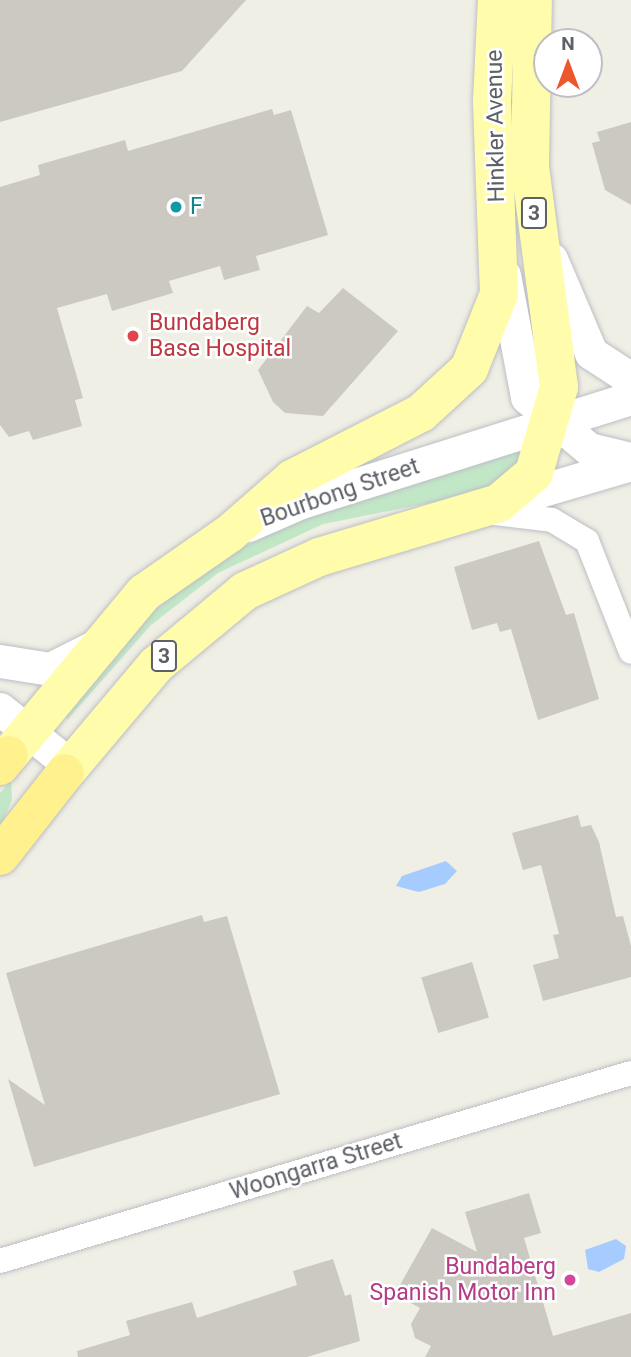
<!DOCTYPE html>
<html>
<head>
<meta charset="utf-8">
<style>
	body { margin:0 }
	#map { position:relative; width:631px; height:1357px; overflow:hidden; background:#f0efe5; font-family:Roboto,sans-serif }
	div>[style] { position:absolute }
	.green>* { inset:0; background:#c2e7c7 }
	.water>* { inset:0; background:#a6ccff }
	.building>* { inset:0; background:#cbc9c2; transform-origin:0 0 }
	.roads { filter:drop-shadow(0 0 2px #bdbec4) drop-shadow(0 0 2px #bdbec4) }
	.street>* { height:24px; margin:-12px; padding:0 12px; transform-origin:12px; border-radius:12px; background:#fff }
	.secondary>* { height:33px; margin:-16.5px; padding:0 16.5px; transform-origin:16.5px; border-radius:16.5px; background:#fff }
	.primary>* { height:38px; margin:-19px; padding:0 19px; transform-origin:19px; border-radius:19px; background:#fffdab }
	.highway>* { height:38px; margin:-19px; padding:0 19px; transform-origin:19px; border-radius:19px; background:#fff18d }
	.dots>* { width:19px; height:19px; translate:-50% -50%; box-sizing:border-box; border:4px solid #fff; border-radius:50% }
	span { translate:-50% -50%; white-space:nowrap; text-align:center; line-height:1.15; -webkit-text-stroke:5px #fff; paint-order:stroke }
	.shield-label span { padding:2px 5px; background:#fff; border:2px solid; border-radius:5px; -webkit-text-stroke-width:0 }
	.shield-label { font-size:21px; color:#5d6066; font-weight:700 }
	.street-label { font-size:23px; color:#5d6066 }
	.culture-label { font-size:23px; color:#0d838f }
	.left { translate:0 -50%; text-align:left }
	.health-label { font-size:23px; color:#be3a42 }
	.hotel-label { font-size:23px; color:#b23c85 }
	.right { translate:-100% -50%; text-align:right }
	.north { position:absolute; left:533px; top:28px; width:70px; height:70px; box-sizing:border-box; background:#fff; border:2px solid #bebfc2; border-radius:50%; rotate:0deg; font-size:19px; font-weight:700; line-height:28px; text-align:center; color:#5d6066 }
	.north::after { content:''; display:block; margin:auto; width:24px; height:32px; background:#ed572e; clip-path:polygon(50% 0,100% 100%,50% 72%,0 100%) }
</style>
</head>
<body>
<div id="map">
	<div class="green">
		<div style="clip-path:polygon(524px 449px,516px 469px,480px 493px,323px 524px,218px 573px,151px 625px,68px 719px,58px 713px,146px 614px,224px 556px,295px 522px)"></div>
		<div style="clip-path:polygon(11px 780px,12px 800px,0 828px,0 793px)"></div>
	</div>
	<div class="water">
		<div style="clip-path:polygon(446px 861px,457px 871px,445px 884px,419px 892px,396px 886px,402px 876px)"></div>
		<div style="clip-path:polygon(616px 1239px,626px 1246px,624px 1259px,599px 1272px,588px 1269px,585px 1250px)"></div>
	</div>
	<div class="building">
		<div style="clip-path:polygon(0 0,246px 0,182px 71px,0 122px)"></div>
		<div style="clip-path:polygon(272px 109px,274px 115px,291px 110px,328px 235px,256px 256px,260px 270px,224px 280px,220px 266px,169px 281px,173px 293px,112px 311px,107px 294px,57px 308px,83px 398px,75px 400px,82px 426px,33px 440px,29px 431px,9px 437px,0 425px,0 187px,40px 175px,38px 165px,125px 140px,128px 151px)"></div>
		<div style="clip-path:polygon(631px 122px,631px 205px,605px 190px,592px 143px,600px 141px,597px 132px)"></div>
		<div style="clip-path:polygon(343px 288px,398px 331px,323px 416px,285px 413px,273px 402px,258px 370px,307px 306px,319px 313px)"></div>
		<div style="clip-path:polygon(539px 541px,566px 615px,574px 613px,599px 699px,538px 720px,511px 629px,500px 632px,497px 623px,472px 630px,454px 567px)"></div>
		<div style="clip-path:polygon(578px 815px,581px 827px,591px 825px,599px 842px,616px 917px,623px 916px,631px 946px,631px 977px,543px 1001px,533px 965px,559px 958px,553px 935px,559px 934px,541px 865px,523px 870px,512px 833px)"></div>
		<div style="clip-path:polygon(202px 915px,204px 922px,227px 916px,280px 1094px,34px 1167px,8px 1079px,45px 1105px,6px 973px)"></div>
		<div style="left:472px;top:962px;width:58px;height:53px;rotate:73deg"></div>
		<div style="clip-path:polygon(529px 1193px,541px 1233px,524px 1238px,553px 1336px,631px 1313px,631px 1357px,425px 1357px,431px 1346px,415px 1338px,411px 1324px,420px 1308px,404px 1299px,400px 1285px,432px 1228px,477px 1252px,465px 1212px)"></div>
		<div style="clip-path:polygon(333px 1259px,345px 1296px,351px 1294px,360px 1341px,307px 1357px,78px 1357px,77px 1351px,130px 1335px,126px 1321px,192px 1302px,197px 1318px,297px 1285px,293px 1271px)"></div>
	</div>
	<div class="roads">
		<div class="street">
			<div style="left:487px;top:512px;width:65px;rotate:7deg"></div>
			<div style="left:552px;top:520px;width:41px;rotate:31deg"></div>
			<div style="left:587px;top:541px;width:119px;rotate:68.4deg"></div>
			<div style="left:0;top:1261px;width:658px;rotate:-16.59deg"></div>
		</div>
		<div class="secondary">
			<div style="left:551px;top:259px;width:102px;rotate:66.9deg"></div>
			<div style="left:591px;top:353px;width:48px;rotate:33deg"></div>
			<div style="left:504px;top:275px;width:124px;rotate:79.3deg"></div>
			<div style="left:527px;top:397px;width:81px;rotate:40deg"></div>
			<div style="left:589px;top:449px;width:43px;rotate:13.4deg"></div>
			<div style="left:502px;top:502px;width:134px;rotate:-16.4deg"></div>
			<div style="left:248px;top:525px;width:58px;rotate:-23.5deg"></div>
			<div style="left:301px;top:502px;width:346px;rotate:-17.5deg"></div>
			<div style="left:0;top:661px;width:51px;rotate:9.1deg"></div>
			<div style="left:50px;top:669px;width:49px;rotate:-26.6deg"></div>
			<div style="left:0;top:709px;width:91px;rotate:38.8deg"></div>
		</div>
		<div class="primary">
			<div style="left:9px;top:755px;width:211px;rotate:-50.2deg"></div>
			<div style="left:144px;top:593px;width:103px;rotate:-34.8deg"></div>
			<div style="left:229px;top:534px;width:84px;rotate:-41.1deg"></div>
			<div style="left:292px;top:479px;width:145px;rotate:-27.1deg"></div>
			<div style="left:421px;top:413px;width:65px;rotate:-42.5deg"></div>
			<div style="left:469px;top:369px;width:81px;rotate:-68.2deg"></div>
			<div style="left:499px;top:294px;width:193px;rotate:-92.1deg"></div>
			<div style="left:492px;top:101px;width:101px;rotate:-87.2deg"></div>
			<div style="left:65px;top:773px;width:141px;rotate:-49.9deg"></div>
			<div style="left:156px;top:665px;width:116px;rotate:-39.7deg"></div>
			<div style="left:245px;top:591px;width:81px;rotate:-24.7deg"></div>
			<div style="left:319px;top:557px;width:188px;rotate:-16.7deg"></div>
			<div style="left:499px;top:503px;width:46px;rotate:-40.6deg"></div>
			<div style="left:534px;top:473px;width:90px;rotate:-73.8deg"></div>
			<div style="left:559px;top:387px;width:223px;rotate:-97.5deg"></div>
			<div style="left:530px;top:166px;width:166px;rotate:-89deg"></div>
		</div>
		<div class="highway">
			<div style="left:0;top:766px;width:14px;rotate:-51deg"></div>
			<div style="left:0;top:856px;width:105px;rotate:-51.9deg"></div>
		</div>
	</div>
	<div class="dots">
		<div style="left:176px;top:207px;background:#0f9aa8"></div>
		<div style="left:133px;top:336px;background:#e0444e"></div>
		<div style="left:570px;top:1280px;background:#d1479c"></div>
	</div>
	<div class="shield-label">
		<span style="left:534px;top:213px">3</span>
		<span style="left:164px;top:656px">3</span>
	</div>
	<div class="street-label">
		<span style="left:496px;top:126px;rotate:-91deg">Hinkler Avenue</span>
		<span style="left:340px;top:493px;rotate:-19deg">Bourbong Street</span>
		<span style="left:316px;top:1167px;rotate:-17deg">Woongarra Street</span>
	</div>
	<div class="culture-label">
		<span class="left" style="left:190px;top:207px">F</span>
	</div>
	<div class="health-label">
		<span class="left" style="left:149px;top:336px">Bundaberg<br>Base Hospital</span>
	</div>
	<div class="hotel-label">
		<span class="right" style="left:556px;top:1280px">Bundaberg<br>Spanish Motor Inn</span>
	</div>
	<div class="north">N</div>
</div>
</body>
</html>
